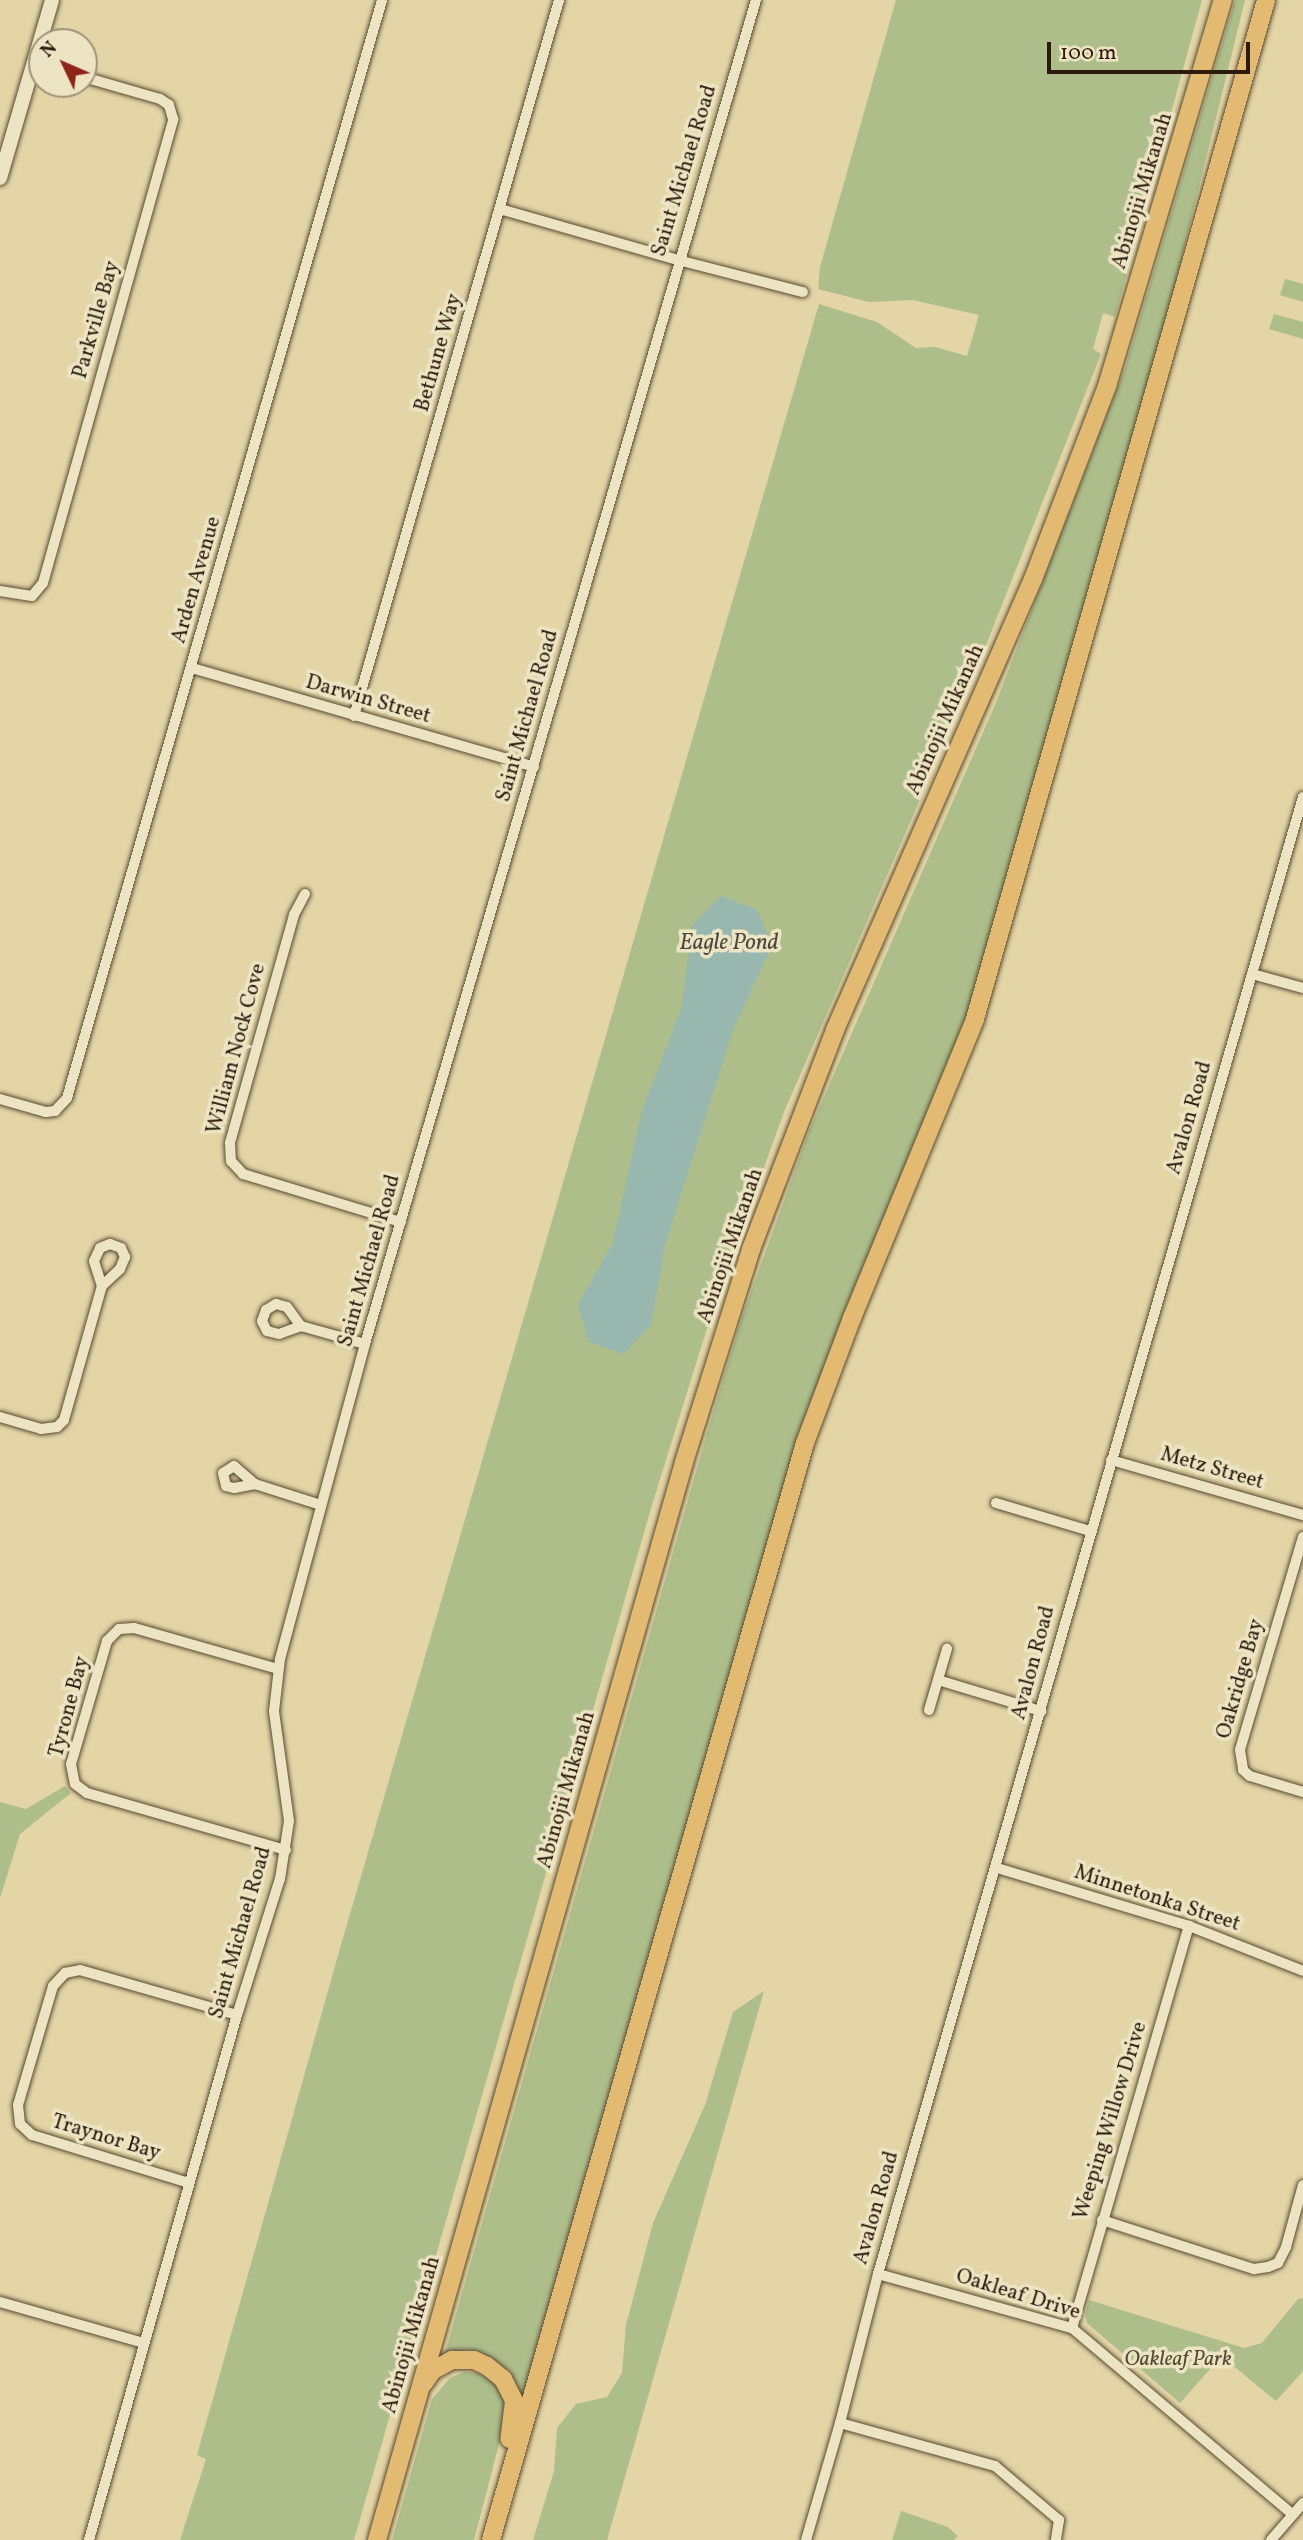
<!DOCTYPE html>
<html>
<head>
<meta charset="utf-8">
<style>
	body { margin:0 }
	#map { position:relative; width:1303px; height:2540px; overflow:hidden; background:#e3d5a5; font-family:Vollkorn,serif }
	div>[style] { position:absolute }
	.green>* { inset:0; background:#adbe8b }
	.water>* { inset:0; background:#97b7af }
	.roads { filter:drop-shadow(0 0 2px #5a4932) drop-shadow(0 0 2px #5a4932) }
	.minor>* { height:10px; margin:-5px; padding:0 5px; transform-origin:5px; border-radius:5px; background:#ede4c4 }
	.tertiary>* { height:14px; margin:-7px; padding:0 7px; transform-origin:7px; border-radius:7px; background:#ede4c4 }
	.primary>* { height:18px; margin:-9px; padding:0 9px; transform-origin:9px; border-radius:9px; background:#e2ba72 }
	span { translate:-50% -50%; white-space:nowrap; text-align:center; line-height:1.15; -webkit-text-stroke:7px #ede4c4; paint-order:stroke }
	.street-label { font-size:21px; color:#2d1a0c }
	.park-label { font-size:21px; color:#534b32; font-style:italic }
	.water-label { font-size:23px; color:#4d493d; font-style:italic }
	.north { position:absolute; left:28px; top:28px; width:70px; height:70px; box-sizing:border-box; background:#ede4c4; border:2px solid #a0937a; border-radius:50%; rotate:314deg; font-size:19px; font-weight:700; line-height:28px; text-align:center; color:#2d1a0c }
	.north::after { content:''; display:block; margin:auto; width:24px; height:32px; background:#8f2418; clip-path:polygon(50% 0,100% 100%,50% 72%,0 100%) }
	.scale { position:absolute; left:1047px; top:42px; width:203px; height:32px; box-sizing:border-box; border:4px solid #2d1a0c; border-top:0; padding-left:9px; font-size:21px; line-height:24px; white-space:nowrap; color:#2d1a0c; -webkit-text-stroke:5px #ede4c4; paint-order:stroke }
</style>
</head>
<body>
<div id="map">
	<div class="green">
		<div style="clip-path:polygon(896px 0,1202px 0,1115px 317px,1103px 313px,1093px 349px,1101px 354px,975px 673px,784px 1112px,714px 1306px,652px 1505px,354px 2540px,180px 2540px,206px 2459px,197px 2455px,341px 1945px,819px 304px,877px 322px,916px 348px,935px 347px,967px 356px,979px 315px,913px 300px,869px 302px,818px 289px,820px 267px)"></div>
		<div style="clip-path:polygon(1235px 0,1245px 0,1165px 326px,968px 1015px,848px 1305px,525px 2397px,520px 2395px,510px 2371px,482px 2353px,471px 2350px,445px 2353px,707px 1433px,742px 1317px,810px 1129px,995px 705px,1125px 368px)"></div>
		<div style="clip-path:polygon(1285px 279px,1303px 284px,1303px 302px,1280px 295px)"></div>
		<div style="clip-path:polygon(1274px 314px,1303px 322px,1303px 339px,1269px 329px)"></div>
		<div style="clip-path:polygon(65px 1786px,71px 1793px,20px 1834px,0 1898px,0 1802px,26px 1809px)"></div>
		<div style="clip-path:polygon(764px 1991px,607px 2540px,533px 2540px,554px 2471px,557px 2428px,576px 2404px,607px 2397px,622px 2373px,626px 2325px,653px 2223px,705px 2105px,733px 2012px)"></div>
		<div style="clip-path:polygon(1303px 2298px,1303px 2371px,1276px 2401px,1225px 2359px,1211px 2368px,1180px 2403px,1087px 2323px,1085px 2315px,1089px 2300px,1244px 2348px,1262px 2343px,1298px 2299px)"></div>
		<div style="clip-path:polygon(464px 2372px,477px 2373px,493px 2381px,504px 2396px,508px 2410px,474px 2540px,392px 2540px,432px 2399px,450px 2378px)"></div>
		<div style="clip-path:polygon(901px 2511px,948px 2527px,958px 2536px,954px 2540px,892px 2540px)"></div>
	</div>
	<div class="water">
		<div style="clip-path:polygon(721px 896px,757px 910px,772px 945px,733px 1030px,665px 1245px,651px 1325px,623px 1354px,589px 1342px,578px 1305px,613px 1242px,641px 1114px,682px 1006px,692px 925px)"></div>
	</div>
	<div class="roads">
		<div class="minor">
			<div style="left:500px;top:209px;width:185px;rotate:16deg"></div>
			<div style="left:678px;top:260px;width:129px;rotate:14.4deg"></div>
			<div style="left:0;top:591px;width:32px;rotate:9deg"></div>
			<div style="left:32px;top:596px;width:17px;rotate:-50deg"></div>
			<div style="left:43px;top:583px;width:482px;rotate:-74.3deg"></div>
			<div style="left:173px;top:119px;width:15px;rotate:-106deg"></div>
			<div style="left:169px;top:105px;width:11px;rotate:-146deg"></div>
			<div style="left:160px;top:99px;width:79px;rotate:-163.9deg"></div>
			<div style="left:192px;top:668px;width:356px;rotate:16.1deg"></div>
			<div style="left:354px;top:716px;width:745px;rotate:-74.02deg"></div>
			<div style="left:305px;top:894px;width:24px;rotate:118deg"></div>
			<div style="left:294px;top:915px;width:237px;rotate:105.7deg"></div>
			<div style="left:230px;top:1143px;width:18px;rotate:87deg"></div>
			<div style="left:231px;top:1161px;width:18px;rotate:47deg"></div>
			<div style="left:243px;top:1174px;width:165px;rotate:16.9deg"></div>
			<div style="left:1252px;top:974px;width:53px;rotate:15.4deg"></div>
			<div style="left:0;top:1099px;width:48px;rotate:15.8deg"></div>
			<div style="left:46px;top:1112px;width:9px;rotate:-6deg"></div>
			<div style="left:55px;top:1111px;width:18px;rotate:-47deg"></div>
			<div style="left:67px;top:1098px;width:1142px;rotate:-73.99deg"></div>
			<div style="left:301px;top:1326px;width:23px;rotate:160deg"></div>
			<div style="left:279px;top:1334px;width:12px;rotate:-166deg"></div>
			<div style="left:267px;top:1331px;width:11px;rotate:-117deg"></div>
			<div style="left:262px;top:1321px;width:12px;rotate:-70deg"></div>
			<div style="left:266px;top:1310px;width:12px;rotate:-31deg"></div>
			<div style="left:276px;top:1304px;width:11px;rotate:15deg"></div>
			<div style="left:287px;top:1307px;width:24px;rotate:54deg"></div>
			<div style="left:301px;top:1326px;width:66px;rotate:15.7deg"></div>
			<div style="left:0;top:1417px;width:43px;rotate:16.3deg"></div>
			<div style="left:41px;top:1429px;width:16px;rotate:-7deg"></div>
			<div style="left:57px;top:1427px;width:10px;rotate:-45deg"></div>
			<div style="left:64px;top:1420px;width:139px;rotate:-74.2deg"></div>
			<div style="left:102px;top:1286px;width:26px;rotate:-108deg"></div>
			<div style="left:94px;top:1261px;width:14px;rotate:-65deg"></div>
			<div style="left:100px;top:1248px;width:11px;rotate:-22deg"></div>
			<div style="left:110px;top:1244px;width:12px;rotate:20deg"></div>
			<div style="left:121px;top:1248px;width:10px;rotate:66deg"></div>
			<div style="left:125px;top:1257px;width:13px;rotate:113deg"></div>
			<div style="left:120px;top:1269px;width:25px;rotate:137deg"></div>
			<div style="left:1111px;top:1460px;width:200px;rotate:16deg"></div>
			<div style="left:255px;top:1484px;width:21px;rotate:169deg"></div>
			<div style="left:234px;top:1488px;width:8px;rotate:-166deg"></div>
			<div style="left:226px;top:1486px;width:13px;rotate:-103deg"></div>
			<div style="left:223px;top:1473px;width:13px;rotate:-32deg"></div>
			<div style="left:234px;top:1466px;width:28px;rotate:41deg"></div>
			<div style="left:255px;top:1484px;width:69px;rotate:17.7deg"></div>
			<div style="left:996px;top:1503px;width:98px;rotate:16.6deg"></div>
			<div style="left:1303px;top:1537px;width:222px;rotate:106.5deg"></div>
			<div style="left:1240px;top:1750px;width:20px;rotate:81deg"></div>
			<div style="left:1243px;top:1770px;width:9px;rotate:41deg"></div>
			<div style="left:1250px;top:1776px;width:55px;rotate:16.8deg"></div>
			<div style="left:278px;top:1669px;width:150px;rotate:-164.1deg"></div>
			<div style="left:134px;top:1628px;width:15px;rotate:176deg"></div>
			<div style="left:119px;top:1629px;width:17px;rotate:135deg"></div>
			<div style="left:107px;top:1641px;width:128px;rotate:106.3deg"></div>
			<div style="left:71px;top:1764px;width:20px;rotate:79deg"></div>
			<div style="left:75px;top:1784px;width:15px;rotate:37deg"></div>
			<div style="left:87px;top:1793px;width:207px;rotate:16deg"></div>
			<div style="left:938px;top:1680px;width:108px;rotate:16.8deg"></div>
			<div style="left:929px;top:1710px;width:64px;rotate:-73.6deg"></div>
			<div style="left:997px;top:1868px;width:201px;rotate:16.8deg"></div>
			<div style="left:1189px;top:1926px;width:123px;rotate:21.5deg"></div>
			<div style="left:189px;top:2183px;width:164px;rotate:-163deg"></div>
			<div style="left:32px;top:2135px;width:16px;rotate:-137deg"></div>
			<div style="left:20px;top:2124px;width:19px;rotate:-96deg"></div>
			<div style="left:18px;top:2105px;width:124px;rotate:-73.6deg"></div>
			<div style="left:53px;top:1986px;width:18px;rotate:-47deg"></div>
			<div style="left:65px;top:1973px;width:15px;rotate:-11deg"></div>
			<div style="left:80px;top:1970px;width:163px;rotate:16deg"></div>
			<div style="left:1102px;top:2220px;width:160px;rotate:17.9deg"></div>
			<div style="left:1254px;top:2269px;width:14px;rotate:-8deg"></div>
			<div style="left:1268px;top:2267px;width:11px;rotate:-22deg"></div>
			<div style="left:1278px;top:2263px;width:18px;rotate:-63deg"></div>
			<div style="left:1286px;top:2247px;width:64px;rotate:-74.7deg"></div>
			<div style="left:878px;top:2274px;width:201px;rotate:15.6deg"></div>
			<div style="left:1072px;top:2328px;width:289px;rotate:40.2deg"></div>
			<div style="left:0;top:2302px;width:150px;rotate:15.9deg"></div>
			<div style="left:1072px;top:2328px;width:419px;rotate:-73.8deg"></div>
			<div style="left:840px;top:2423px;width:161px;rotate:15.5deg"></div>
			<div style="left:995px;top:2466px;width:84px;rotate:40.2deg"></div>
			<div style="left:1059px;top:2520px;width:20px;rotate:99deg"></div>
			<div style="left:89px;top:2540px;width:545px;rotate:-74.26deg"></div>
			<div style="left:237px;top:2015px;width:143px;rotate:-72.5deg"></div>
			<div style="left:280px;top:1879px;width:59px;rotate:-81.2deg"></div>
			<div style="left:289px;top:1821px;width:111px;rotate:-97.8deg"></div>
			<div style="left:274px;top:1711px;width:52px;rotate:-83.4deg"></div>
			<div style="left:280px;top:1659px;width:326px;rotate:-74.9deg"></div>
			<div style="left:365px;top:1344px;width:1400px;rotate:-73.78deg"></div>
			<div style="left:806px;top:2540px;width:122px;rotate:-73.8deg"></div>
			<div style="left:840px;top:2423px;width:154px;rotate:-75.7deg"></div>
			<div style="left:878px;top:2274px;width:1537px;rotate:-73.95deg"></div>
			<div style="left:1271px;top:2540px;width:49px;rotate:-49.1deg"></div>
		</div>
		<div class="tertiary">
			<div style="left:0;top:178px;width:185px;rotate:-73.7deg"></div>
		</div>
		<div class="primary">
			<div style="left:424px;top:2383px;width:14px;rotate:-56deg"></div>
			<div style="left:432px;top:2371px;width:23px;rotate:-29deg"></div>
			<div style="left:452px;top:2360px;width:22px"></div>
			<div style="left:474px;top:2360px;width:14px;rotate:25deg"></div>
			<div style="left:487px;top:2366px;width:21px;rotate:39deg"></div>
			<div style="left:503px;top:2379px;width:25px;rotate:63deg"></div>
			<div style="left:514px;top:2401px;width:38px;rotate:97deg"></div>
			<div style="left:377px;top:2540px;width:1121px;rotate:-74.1deg"></div>
			<div style="left:684px;top:1462px;width:223px;rotate:-72.5deg"></div>
			<div style="left:751px;top:1249px;width:235px;rotate:-69deg"></div>
			<div style="left:835px;top:1030px;width:493px;rotate:-66.3deg"></div>
			<div style="left:1033px;top:579px;width:207px;rotate:-69deg"></div>
			<div style="left:1107px;top:386px;width:403px;rotate:-73.3deg"></div>
			<div style="left:491px;top:2540px;width:1141px;rotate:-74.03deg"></div>
			<div style="left:805px;top:1443px;width:134px;rotate:-69.4deg"></div>
			<div style="left:852px;top:1318px;width:323px;rotate:-67.6deg"></div>
			<div style="left:975px;top:1019px;width:1060px;rotate:-74.06deg"></div>
		</div>
	</div>
	<div class="street-label">
		<span style="left:685px;top:171px;rotate:-73deg">Saint Michael Road</span>
		<span style="left:1143px;top:191px;rotate:-73deg">Abinojii Mikanah</span>
		<span style="left:97px;top:320px;rotate:-74deg">Parkville Bay</span>
		<span style="left:439px;top:353px;rotate:-74deg">Bethune Way</span>
		<span style="left:197px;top:580px;rotate:-74deg">Arden Avenue</span>
		<span style="left:368px;top:700px;rotate:16deg">Darwin Street</span>
		<span style="left:528px;top:716px;rotate:-74deg">Saint Michael Road</span>
		<span style="left:946px;top:720px;rotate:-66deg">Abinojii Mikanah</span>
		<span style="left:237px;top:1049px;rotate:-75deg">William Nock Cove</span>
		<span style="left:1190px;top:1118px;rotate:-74deg">Avalon Road</span>
		<span style="left:731px;top:1246px;rotate:-71deg">Abinojii Mikanah</span>
		<span style="left:370px;top:1261px;rotate:-74deg">Saint Michael Road</span>
		<span style="left:1212px;top:1469px;rotate:16deg">Metz Street</span>
		<span style="left:1034px;top:1663px;rotate:-75deg">Avalon Road</span>
		<span style="left:1241px;top:1679px;rotate:-74deg">Oakridge Bay</span>
		<span style="left:70px;top:1707px;rotate:-75deg">Tyrone Bay</span>
		<span style="left:567px;top:1790px;rotate:-74deg">Abinojii Mikanah</span>
		<span style="left:1157px;top:1899px;rotate:18deg">Minnetonka Street</span>
		<span style="left:241px;top:1933px;rotate:-74deg">Saint Michael Road</span>
		<span style="left:1111px;top:2121px;rotate:-73deg">Weeping Willow Drive</span>
		<span style="left:106px;top:2138px;rotate:17deg">Traynor Bay</span>
		<span style="left:877px;top:2208px;rotate:-74deg">Avalon Road</span>
		<span style="left:1018px;top:2295px;rotate:17deg">Oakleaf Drive</span>
		<span style="left:412px;top:2335px;rotate:-74deg">Abinojii Mikanah</span>
	</div>
	<div class="park-label">
		<span style="left:1178px;top:2360px">Oakleaf Park</span>
	</div>
	<div class="water-label">
		<span style="left:729px;top:943px">Eagle Pond</span>
	</div>
	<div class="north">N</div>
	<div class="scale">100 m</div>
</div>
</body>
</html>
